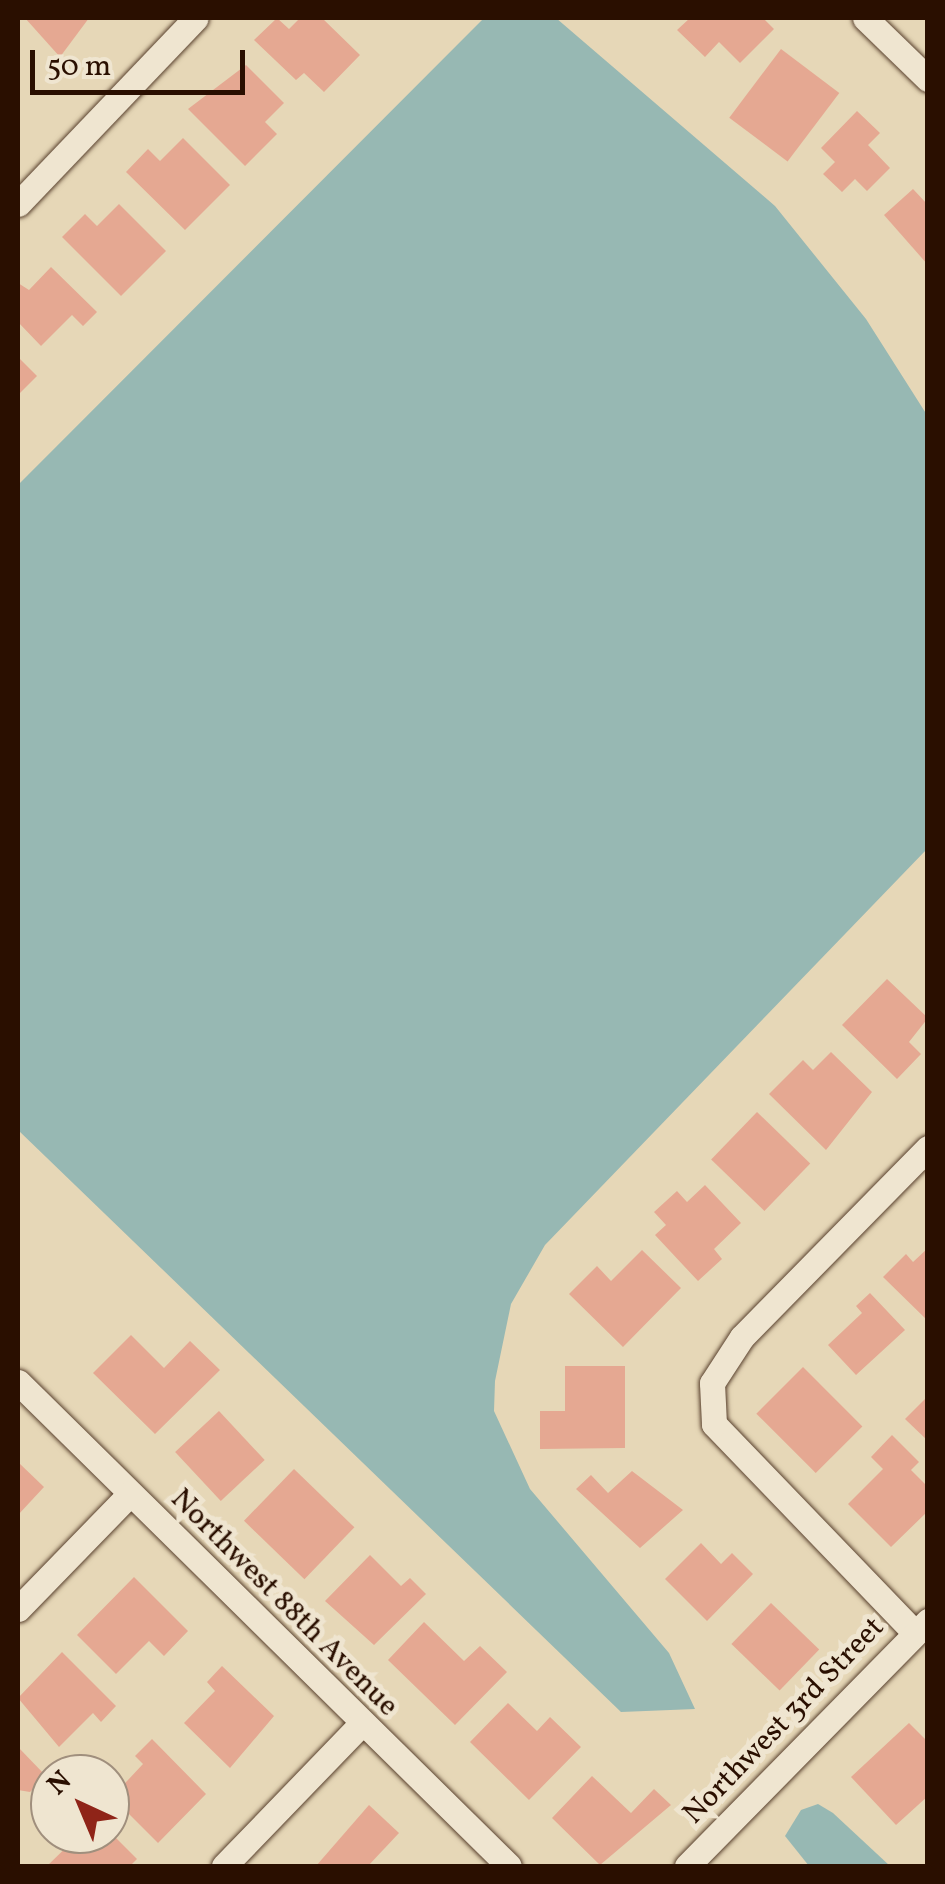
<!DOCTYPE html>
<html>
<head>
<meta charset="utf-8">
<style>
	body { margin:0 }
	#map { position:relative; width:945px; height:1884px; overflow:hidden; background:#e6d7b7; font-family:Vollkorn,serif }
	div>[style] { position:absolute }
	.water>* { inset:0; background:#97b8b3 }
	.building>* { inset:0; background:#e5a892; transform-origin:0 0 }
	.roads { filter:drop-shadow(0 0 2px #59412e) drop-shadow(0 0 2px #59412e) }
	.street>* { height:25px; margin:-12.5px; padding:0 12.5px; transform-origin:12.5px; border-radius:12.5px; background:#efe5d0 }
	span { translate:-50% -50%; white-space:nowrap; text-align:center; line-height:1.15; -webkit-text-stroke:10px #efe5d0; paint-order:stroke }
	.street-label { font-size:30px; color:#2a0f00 }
	.frame { position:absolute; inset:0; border:20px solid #2a0f00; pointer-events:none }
	.north { position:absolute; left:30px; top:1754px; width:100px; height:100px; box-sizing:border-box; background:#efe5d0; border:2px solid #a08f7d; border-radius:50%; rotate:316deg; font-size:28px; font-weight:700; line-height:40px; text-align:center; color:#2a0f00 }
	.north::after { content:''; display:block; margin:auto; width:35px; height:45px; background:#8f2418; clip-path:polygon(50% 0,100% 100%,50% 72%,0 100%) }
	.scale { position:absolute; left:30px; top:50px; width:215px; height:45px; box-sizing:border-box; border:5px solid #2a0f00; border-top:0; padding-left:12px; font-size:30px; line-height:35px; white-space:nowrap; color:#2a0f00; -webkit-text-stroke:8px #efe5d0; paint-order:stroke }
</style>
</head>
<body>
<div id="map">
	<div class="water">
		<div style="clip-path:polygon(484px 18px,556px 18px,775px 206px,866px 319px,927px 415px,927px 849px,545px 1245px,511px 1304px,495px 1381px,494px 1411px,530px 1489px,669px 1653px,695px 1709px,621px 1712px,18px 1130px,18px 485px)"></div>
		<div style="clip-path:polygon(818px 1804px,833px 1813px,890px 1866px,809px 1866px,785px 1836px,801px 1810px)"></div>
	</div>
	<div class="building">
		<div style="clip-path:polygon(25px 18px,89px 18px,60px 57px)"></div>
		<div style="clip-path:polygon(277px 18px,289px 29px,300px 18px,322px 18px,360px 55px,324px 92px,304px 73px,296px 80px,254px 40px)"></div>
		<div style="clip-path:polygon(690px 18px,763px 18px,774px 29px,740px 63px,719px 42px,705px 57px,677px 30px)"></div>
		<div style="left:781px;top:49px;width:73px;height:86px;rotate:37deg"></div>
		<div style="clip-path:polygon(246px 65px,284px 103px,265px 122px,277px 134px,245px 166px,188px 109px)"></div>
		<div style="clip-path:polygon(857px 111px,880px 133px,868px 145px,890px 168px,867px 191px,855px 179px,842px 192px,823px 174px,835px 162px,821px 148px)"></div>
		<div style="clip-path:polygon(183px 138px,230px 185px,185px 230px,126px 172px,148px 149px,160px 161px)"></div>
		<div style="clip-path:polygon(913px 189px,928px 205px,928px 265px,884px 215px)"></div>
		<div style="clip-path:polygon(119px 204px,166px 251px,121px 296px,62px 237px,85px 214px,97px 226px)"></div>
		<div style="clip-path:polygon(51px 267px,97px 312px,83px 326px,72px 315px,41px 346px,18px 322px,18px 283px,29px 290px)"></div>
		<div style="clip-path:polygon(18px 357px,37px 376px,18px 395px)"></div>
		<div style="clip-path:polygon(887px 979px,928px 1018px,909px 1042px,921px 1054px,897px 1079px,842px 1025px)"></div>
		<div style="clip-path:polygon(831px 1052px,872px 1092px,826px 1150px,769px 1094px,803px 1060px,813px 1070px)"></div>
		<div style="left:757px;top:1112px;width:74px;height:66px;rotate:44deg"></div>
		<div style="clip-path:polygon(705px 1185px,741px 1223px,714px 1249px,722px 1259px,698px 1281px,655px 1235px,666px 1225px,654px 1212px,677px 1191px,687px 1202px)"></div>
		<div style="clip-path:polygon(928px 1248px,928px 1321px,883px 1277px,906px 1254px,913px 1262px)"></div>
		<div style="clip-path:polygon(642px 1250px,681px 1288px,623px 1347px,569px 1294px,597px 1266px,611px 1281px)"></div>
		<div style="clip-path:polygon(870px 1293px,905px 1330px,856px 1375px,828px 1345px,862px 1313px,856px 1306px)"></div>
		<div style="clip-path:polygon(131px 1335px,164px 1368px,190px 1341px,220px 1370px,155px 1434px,93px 1373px)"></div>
		<div style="clip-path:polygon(565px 1366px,625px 1366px,625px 1448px,540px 1449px,540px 1411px,565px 1411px)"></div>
		<div style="left:803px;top:1367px;width:84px;height:66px;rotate:45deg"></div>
		<div style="clip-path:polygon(928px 1396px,928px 1441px,905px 1419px)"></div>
		<div style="left:219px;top:1411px;width:67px;height:60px;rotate:47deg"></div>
		<div style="clip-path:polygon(892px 1435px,919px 1462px,911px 1470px,928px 1487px,928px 1511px,891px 1547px,848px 1504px,883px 1469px,871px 1457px)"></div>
		<div style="clip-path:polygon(18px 1462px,44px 1487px,18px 1515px)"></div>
		<div style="left:294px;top:1469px;width:84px;height:72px;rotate:44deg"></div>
		<div style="clip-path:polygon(632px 1471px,683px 1510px,640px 1548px,576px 1489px,591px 1475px,608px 1493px)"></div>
		<div style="clip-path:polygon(701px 1543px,721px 1564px,732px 1553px,753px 1574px,707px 1621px,665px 1579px)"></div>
		<div style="clip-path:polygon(370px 1555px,401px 1586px,410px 1578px,426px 1594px,374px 1645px,325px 1601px)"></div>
		<div style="clip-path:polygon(134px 1577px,188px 1631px,164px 1656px,149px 1641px,116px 1674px,77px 1635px)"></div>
		<div style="left:771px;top:1603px;width:67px;height:57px;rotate:44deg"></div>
		<div style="clip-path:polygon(424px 1622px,464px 1661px,480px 1646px,507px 1672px,455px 1725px,388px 1660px)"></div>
		<div style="clip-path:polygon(62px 1652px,116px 1706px,101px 1722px,93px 1713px,59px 1747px,18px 1698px)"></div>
		<div style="clip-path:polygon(222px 1666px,274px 1716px,230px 1768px,184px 1723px,215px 1691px,207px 1682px)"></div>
		<div style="clip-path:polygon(508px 1703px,537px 1731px,550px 1717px,581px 1747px,529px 1800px,470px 1742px)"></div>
		<div style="clip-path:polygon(909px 1723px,928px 1742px,928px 1796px,896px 1825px,851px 1777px)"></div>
		<div style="clip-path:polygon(152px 1739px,206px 1794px,158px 1843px,112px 1797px,143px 1764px,135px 1756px)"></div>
		<div style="clip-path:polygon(18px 1747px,46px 1776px,30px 1792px,18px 1790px)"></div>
		<div style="clip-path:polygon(592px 1776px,631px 1813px,654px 1789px,671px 1805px,600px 1865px,552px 1818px)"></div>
		<div style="clip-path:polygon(369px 1805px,399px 1833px,368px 1866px,316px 1866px)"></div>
		<div style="clip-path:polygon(80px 1834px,112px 1834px,137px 1859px,130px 1866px,47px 1866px)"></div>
	</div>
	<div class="roads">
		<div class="street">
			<div style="left:865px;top:18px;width:88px;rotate:44.1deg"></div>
			<div style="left:18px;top:204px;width:257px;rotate:-46.3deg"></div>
			<div style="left:18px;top:1382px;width:689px;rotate:44.59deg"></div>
			<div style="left:18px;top:1609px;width:161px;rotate:-45.8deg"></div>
			<div style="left:915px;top:1633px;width:290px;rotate:-133.9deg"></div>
			<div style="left:714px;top:1424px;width:41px;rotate:-92.8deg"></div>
			<div style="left:712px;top:1383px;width:55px;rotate:-56.9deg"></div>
			<div style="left:742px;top:1337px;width:265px;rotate:-45.5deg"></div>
			<div style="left:224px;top:1866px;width:196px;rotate:-46deg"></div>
			<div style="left:687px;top:1866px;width:344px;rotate:-45.5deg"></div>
		</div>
	</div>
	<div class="street-label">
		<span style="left:284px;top:1603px;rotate:45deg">Northwest 88th Avenue</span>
		<span style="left:784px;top:1721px;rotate:-46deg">Northwest 3rd Street</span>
	</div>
	<div class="frame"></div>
	<div class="north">N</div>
	<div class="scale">50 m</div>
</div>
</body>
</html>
